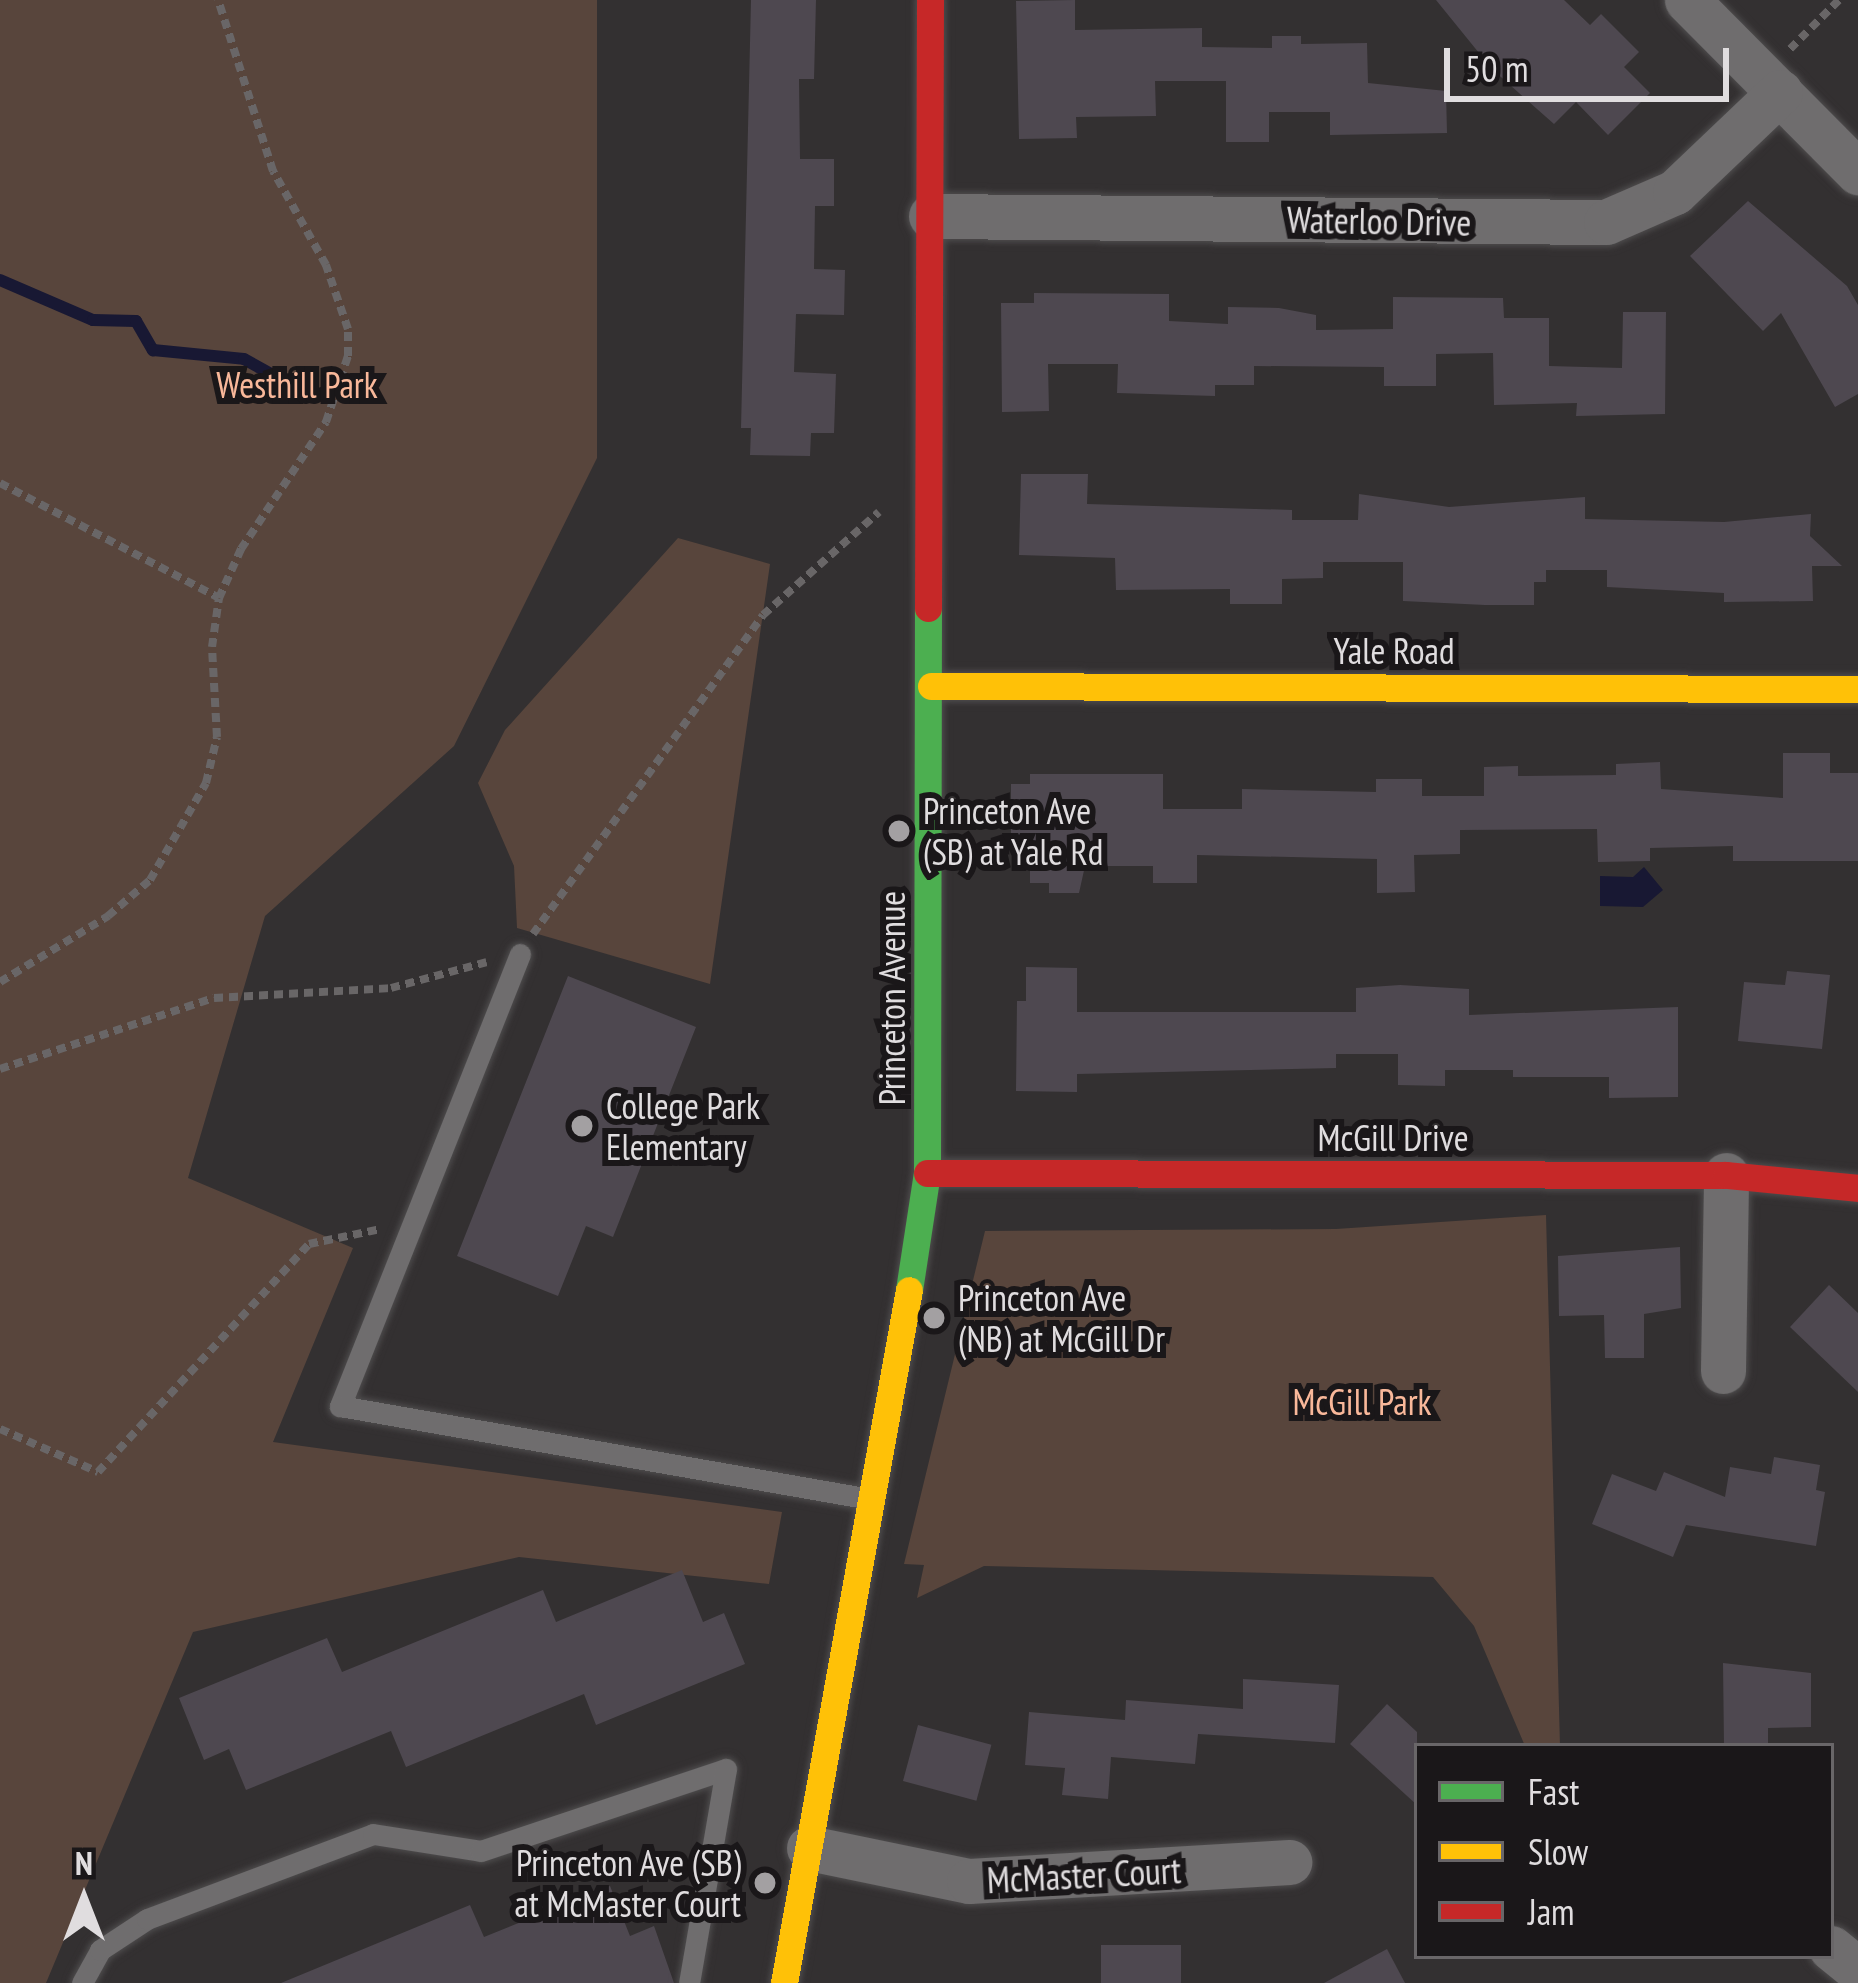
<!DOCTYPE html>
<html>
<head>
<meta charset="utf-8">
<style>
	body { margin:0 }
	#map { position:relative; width:1858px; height:1983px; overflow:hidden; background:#333031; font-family:"PT Sans Narrow",sans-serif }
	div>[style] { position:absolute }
	.green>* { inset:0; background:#58453c }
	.water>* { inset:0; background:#181833 }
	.stream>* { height:12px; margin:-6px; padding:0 6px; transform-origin:6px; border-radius:6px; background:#181833 }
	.building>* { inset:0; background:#4e4850; transform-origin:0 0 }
	.path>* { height:8px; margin-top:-4px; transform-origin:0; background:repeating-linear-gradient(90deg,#696667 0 9px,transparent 0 15px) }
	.roads { filter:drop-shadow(0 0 3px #4e4c4d) drop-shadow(0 0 3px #4e4c4d) }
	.lane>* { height:21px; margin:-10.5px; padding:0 10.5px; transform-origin:10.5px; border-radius:10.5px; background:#6f6d6e }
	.street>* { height:45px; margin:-22.5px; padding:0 22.5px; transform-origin:22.5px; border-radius:22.5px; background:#6f6d6e }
	.fast>* { height:27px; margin:-13.5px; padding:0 13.5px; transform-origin:13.5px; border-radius:13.5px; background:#4caf50 }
	.slow>* { height:27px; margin:-13.5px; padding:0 13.5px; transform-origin:13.5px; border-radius:13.5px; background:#ffc107 }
	.jam>* { height:27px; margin:-13.5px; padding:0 13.5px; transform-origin:13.5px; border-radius:13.5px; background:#c62828 }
	.dots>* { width:33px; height:33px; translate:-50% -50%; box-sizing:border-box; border:6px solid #1a1719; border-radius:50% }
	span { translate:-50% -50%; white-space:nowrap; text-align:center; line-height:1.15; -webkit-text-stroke:12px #1a1719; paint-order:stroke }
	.street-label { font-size:36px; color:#e0dddf }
	.park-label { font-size:36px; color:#f9b89a }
	.poi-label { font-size:36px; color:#e0dddf }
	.left { translate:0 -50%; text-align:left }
	.right { translate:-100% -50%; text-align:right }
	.legend { position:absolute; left:1414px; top:1743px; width:420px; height:216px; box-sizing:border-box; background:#1a1719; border:3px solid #696668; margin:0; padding:15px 21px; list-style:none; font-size:36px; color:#e0dddf }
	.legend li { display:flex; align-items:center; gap:24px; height:60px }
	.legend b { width:60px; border:3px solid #696668 }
	.north { position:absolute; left:24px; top:1839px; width:120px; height:120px; -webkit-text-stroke:9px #1a1719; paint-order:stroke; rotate:0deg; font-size:33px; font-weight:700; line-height:48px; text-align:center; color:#e0dddf }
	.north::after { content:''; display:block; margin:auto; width:42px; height:54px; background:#e0dddf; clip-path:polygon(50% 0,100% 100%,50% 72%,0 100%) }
	.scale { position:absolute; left:1444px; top:48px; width:285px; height:54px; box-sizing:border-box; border:6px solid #e0dddf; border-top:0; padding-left:15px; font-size:36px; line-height:42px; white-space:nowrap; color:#e0dddf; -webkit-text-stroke:9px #1a1719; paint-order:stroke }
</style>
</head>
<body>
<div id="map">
	<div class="green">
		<div style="clip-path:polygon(0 0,597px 0,597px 458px,454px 746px,265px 916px,188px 1178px,353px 1248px,273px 1442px,782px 1512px,769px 1584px,519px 1557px,193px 1632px,46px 1983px,0 1983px)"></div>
		<div style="clip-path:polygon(678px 538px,770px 564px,710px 984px,517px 928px,514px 866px,478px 783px,505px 730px)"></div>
		<div style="clip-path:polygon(1546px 1215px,1560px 1746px,1525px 1746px,1474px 1626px,1433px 1577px,984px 1566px,917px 1598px,924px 1565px,904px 1564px,985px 1231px,1336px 1229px)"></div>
	</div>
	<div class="water">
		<div style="clip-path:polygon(1644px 867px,1663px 890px,1643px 907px,1600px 906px,1600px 876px,1633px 877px)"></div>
	</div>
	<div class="stream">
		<div style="left:0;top:280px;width:101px;rotate:23.3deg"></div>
		<div style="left:93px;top:320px;width:43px;rotate:1.3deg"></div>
		<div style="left:136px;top:321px;width:34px;rotate:60deg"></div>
		<div style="left:153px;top:350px;width:91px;rotate:5.6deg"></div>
		<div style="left:244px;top:359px;width:51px;rotate:29.1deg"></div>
	</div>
	<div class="building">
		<div style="clip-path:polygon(751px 0,816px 0,814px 79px,799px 79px,800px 159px,834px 159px,834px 206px,815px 206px,814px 269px,845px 270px,844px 315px,796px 314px,794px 372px,836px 374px,834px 433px,811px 433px,810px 456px,750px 455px,751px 428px,741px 428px)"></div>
		<div style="clip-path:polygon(1075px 0,1075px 30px,1202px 28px,1202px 47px,1272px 48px,1272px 36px,1301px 36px,1301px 44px,1367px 43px,1368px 83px,1446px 91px,1447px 133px,1330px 135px,1330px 112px,1269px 112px,1269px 142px,1226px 142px,1226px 81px,1155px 81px,1156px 116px,1076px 117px,1077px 138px,1019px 139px,1016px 1px)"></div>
		<div style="clip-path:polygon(1436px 0,1564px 0,1590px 25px,1601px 14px,1639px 52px,1624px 67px,1650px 93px,1608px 135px,1576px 102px,1554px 124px,1492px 69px)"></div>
		<div style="clip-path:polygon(1748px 201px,1847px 286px,1858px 305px,1858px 394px,1835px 407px,1781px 313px,1763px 331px,1690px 256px)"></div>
		<div style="clip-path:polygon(1034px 293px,1169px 294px,1169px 321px,1228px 324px,1228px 307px,1279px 308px,1316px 315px,1316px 330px,1393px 329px,1393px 297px,1503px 298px,1504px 318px,1549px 318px,1549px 366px,1622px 368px,1623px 312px,1666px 312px,1665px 414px,1576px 416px,1577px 403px,1494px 405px,1493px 353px,1436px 354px,1436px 386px,1384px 386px,1384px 367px,1254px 366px,1254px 385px,1215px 385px,1215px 396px,1117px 393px,1118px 364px,1048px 364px,1049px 411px,1002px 412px,1001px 303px,1034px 303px)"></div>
		<div style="clip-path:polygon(1021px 474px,1088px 474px,1087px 504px,1292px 510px,1292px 520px,1358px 520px,1359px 494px,1449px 507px,1585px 497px,1585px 519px,1724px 522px,1811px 514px,1810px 536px,1842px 566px,1812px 566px,1813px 601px,1724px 602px,1724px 593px,1607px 587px,1607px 570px,1546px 570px,1546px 582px,1534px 582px,1534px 605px,1485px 605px,1403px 601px,1403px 562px,1323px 562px,1323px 578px,1282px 579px,1282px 604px,1230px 604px,1230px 589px,1116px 590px,1115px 558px,1019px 555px)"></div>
		<div style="clip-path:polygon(1783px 753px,1830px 753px,1830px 773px,1858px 773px,1858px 861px,1733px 861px,1733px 846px,1650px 848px,1650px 861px,1598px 862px,1597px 829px,1460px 830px,1460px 854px,1414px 855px,1415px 892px,1377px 893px,1377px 859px,1197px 855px,1197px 883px,1153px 883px,1153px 866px,1085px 866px,1079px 893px,1049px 893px,1049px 883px,1030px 883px,1030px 855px,1011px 847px,1011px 784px,1030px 784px,1030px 774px,1163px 774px,1163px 809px,1242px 809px,1242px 789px,1376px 792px,1376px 779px,1422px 779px,1422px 796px,1484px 796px,1484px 767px,1518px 766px,1518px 776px,1616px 775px,1616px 764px,1660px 762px,1661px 789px,1783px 798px)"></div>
		<div style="clip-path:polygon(1026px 967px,1077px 968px,1077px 1012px,1356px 1012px,1356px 988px,1400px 985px,1469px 989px,1469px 1015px,1678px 1007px,1678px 1097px,1609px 1098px,1609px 1077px,1513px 1077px,1513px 1070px,1445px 1070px,1445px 1086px,1398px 1085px,1398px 1054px,1336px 1054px,1336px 1068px,1077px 1074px,1077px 1092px,1016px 1091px,1017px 1001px,1026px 1001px)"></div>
		<div style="clip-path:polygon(1787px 971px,1830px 975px,1822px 1049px,1738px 1041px,1744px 982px,1785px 985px)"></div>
		<div style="clip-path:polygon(568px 976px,696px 1027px,613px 1237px,586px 1226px,558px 1296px,457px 1256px)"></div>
		<div style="clip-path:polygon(1680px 1247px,1681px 1308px,1644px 1314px,1644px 1358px,1605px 1358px,1604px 1315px,1559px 1316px,1558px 1256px)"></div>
		<div style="clip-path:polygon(1829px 1285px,1858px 1313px,1858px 1392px,1790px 1327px)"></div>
		<div style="clip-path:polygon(1774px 1457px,1820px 1465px,1816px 1490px,1825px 1492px,1816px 1546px,1686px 1525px,1673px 1557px,1592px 1524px,1612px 1474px,1656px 1491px,1664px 1472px,1725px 1497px,1730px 1467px,1771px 1474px)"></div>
		<div style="clip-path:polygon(682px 1570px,703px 1622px,724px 1613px,745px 1664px,596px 1725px,584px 1694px,406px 1767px,391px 1731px,246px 1790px,229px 1749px,204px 1760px,179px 1698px,327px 1638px,342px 1672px,543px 1590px,556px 1622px)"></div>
		<div style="clip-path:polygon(1723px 1663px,1811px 1673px,1811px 1727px,1768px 1728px,1768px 1746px,1724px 1746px)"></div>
		<div style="clip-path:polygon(1243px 1679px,1339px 1685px,1335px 1743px,1198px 1734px,1195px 1764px,1111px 1757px,1108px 1799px,1062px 1795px,1065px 1768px,1025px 1765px,1029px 1712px,1125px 1720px,1126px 1700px,1243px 1709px)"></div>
		<div style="clip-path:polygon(1387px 1704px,1417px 1732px,1417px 1805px,1350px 1744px)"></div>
		<div style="left:918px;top:1725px;width:76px;height:58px;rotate:15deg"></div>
		<div style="clip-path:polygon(610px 1886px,630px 1936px,654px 1926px,674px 1983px,281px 1983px,470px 1905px,484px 1937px)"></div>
		<div style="left:1101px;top:1945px;width:80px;height:38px"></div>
		<div style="clip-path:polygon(1387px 1949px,1405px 1983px,1324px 1983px)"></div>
	</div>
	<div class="path">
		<div style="left:1790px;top:49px;width:69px;rotate:-45deg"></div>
		<div style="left:0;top:483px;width:247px;rotate:27.7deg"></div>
		<div style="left:533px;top:934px;width:393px;rotate:-54.2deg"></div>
		<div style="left:763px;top:615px;width:155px;rotate:-41.6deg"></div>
		<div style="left:0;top:982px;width:127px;rotate:-31.4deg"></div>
		<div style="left:108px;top:916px;width:55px;rotate:-40.6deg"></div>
		<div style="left:150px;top:880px;width:112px;rotate:-60deg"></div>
		<div style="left:206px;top:783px;width:47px;rotate:-76.6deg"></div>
		<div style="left:217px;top:737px;width:90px;rotate:-93.2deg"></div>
		<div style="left:212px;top:647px;width:49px;rotate:-81.9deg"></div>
		<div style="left:219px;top:598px;width:54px;rotate:-65.8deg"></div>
		<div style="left:241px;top:549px;width:153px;rotate:-56.2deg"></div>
		<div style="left:326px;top:422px;width:70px;rotate:-71.6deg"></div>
		<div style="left:348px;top:356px;width:27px;rotate:-90deg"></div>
		<div style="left:348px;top:329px;width:68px;rotate:-109deg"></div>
		<div style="left:326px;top:265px;width:108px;rotate:-119.4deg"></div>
		<div style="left:273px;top:171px;width:180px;rotate:-107.8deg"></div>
		<div style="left:0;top:1069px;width:225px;rotate:-18.4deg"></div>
		<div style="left:214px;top:998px;width:177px;rotate:-3.2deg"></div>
		<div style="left:391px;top:988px;width:99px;rotate:-15.2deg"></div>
		<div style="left:0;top:1429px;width:107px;rotate:23.7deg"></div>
		<div style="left:98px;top:1472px;width:311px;rotate:-47.2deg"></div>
		<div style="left:309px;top:1244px;width:74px;rotate:-11.8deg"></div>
	</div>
	<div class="roads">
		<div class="lane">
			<div style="left:520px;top:954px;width:487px;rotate:111.7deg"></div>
			<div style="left:340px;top:1406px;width:538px;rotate:9.95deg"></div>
			<div style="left:82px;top:1983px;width:38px;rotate:-61deg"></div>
			<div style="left:100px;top:1950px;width:56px;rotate:-33.4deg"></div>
			<div style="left:147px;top:1919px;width:241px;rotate:-20.6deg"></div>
			<div style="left:373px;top:1834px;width:109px;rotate:8.9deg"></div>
			<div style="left:481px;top:1851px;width:258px;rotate:-18.5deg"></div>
			<div style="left:726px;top:1769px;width:217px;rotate:99.8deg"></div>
		</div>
		<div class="street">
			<div style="left:1687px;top:0;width:243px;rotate:45.2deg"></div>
			<div style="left:931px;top:216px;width:675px;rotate:0.51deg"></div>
			<div style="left:1606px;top:222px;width:75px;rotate:-23.5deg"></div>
			<div style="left:1675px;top:192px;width:145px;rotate:-43.6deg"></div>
			<div style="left:1723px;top:1371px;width:196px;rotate:-89.1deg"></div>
			<div style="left:809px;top:1848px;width:163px;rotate:11.7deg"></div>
			<div style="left:969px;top:1881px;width:321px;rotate:-3.4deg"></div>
			<div style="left:1831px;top:1948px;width:35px;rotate:39deg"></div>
		</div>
		<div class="fast">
			<div style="left:909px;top:1290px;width:118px;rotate:-81.3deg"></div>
			<div style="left:927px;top:1173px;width:565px;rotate:-89.9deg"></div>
		</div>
		<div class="slow">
			<div style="left:931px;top:686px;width:927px;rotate:0.19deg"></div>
			<div style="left:784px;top:1983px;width:704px;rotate:-79.78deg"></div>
		</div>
		<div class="jam">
			<div style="left:928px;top:608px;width:608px;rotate:-89.81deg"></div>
			<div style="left:927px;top:1173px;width:799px;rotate:0.14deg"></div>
			<div style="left:1726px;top:1175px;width:133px;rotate:5.6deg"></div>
		</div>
	</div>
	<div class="dots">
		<div style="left:899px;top:831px;background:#a3a0a2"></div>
		<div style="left:582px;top:1126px;background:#a3a0a2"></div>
		<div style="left:934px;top:1318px;background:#a3a0a2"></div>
		<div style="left:765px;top:1883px;background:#a3a0a2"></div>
	</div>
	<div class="street-label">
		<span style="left:1379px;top:221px;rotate:1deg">Waterloo Drive</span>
		<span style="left:1394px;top:651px">Yale Road</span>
		<span style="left:892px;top:998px;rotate:-90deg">Princeton Avenue</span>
		<span style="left:1393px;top:1138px">McGill Drive</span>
		<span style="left:1084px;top:1875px;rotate:-3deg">McMaster Court</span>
	</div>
	<div class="park-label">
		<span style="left:297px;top:385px">Westhill Park</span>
		<span style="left:1362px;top:1402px">McGill Park</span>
	</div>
	<div class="poi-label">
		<span class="left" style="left:923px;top:831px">Princeton Ave<br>(SB) at Yale Rd</span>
		<span class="left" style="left:606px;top:1126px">College Park<br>Elementary</span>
		<span class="left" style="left:958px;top:1318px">Princeton Ave<br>(NB) at McGill Dr</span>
		<span class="right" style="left:741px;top:1883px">Princeton Ave (SB)<br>at McMaster Court</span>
	</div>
	<ul class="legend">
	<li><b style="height:15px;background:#4caf50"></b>Fast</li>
	<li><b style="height:15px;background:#ffc107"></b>Slow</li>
	<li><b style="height:15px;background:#c62828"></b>Jam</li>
	</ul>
	<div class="north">N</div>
	<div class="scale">50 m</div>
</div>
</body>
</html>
